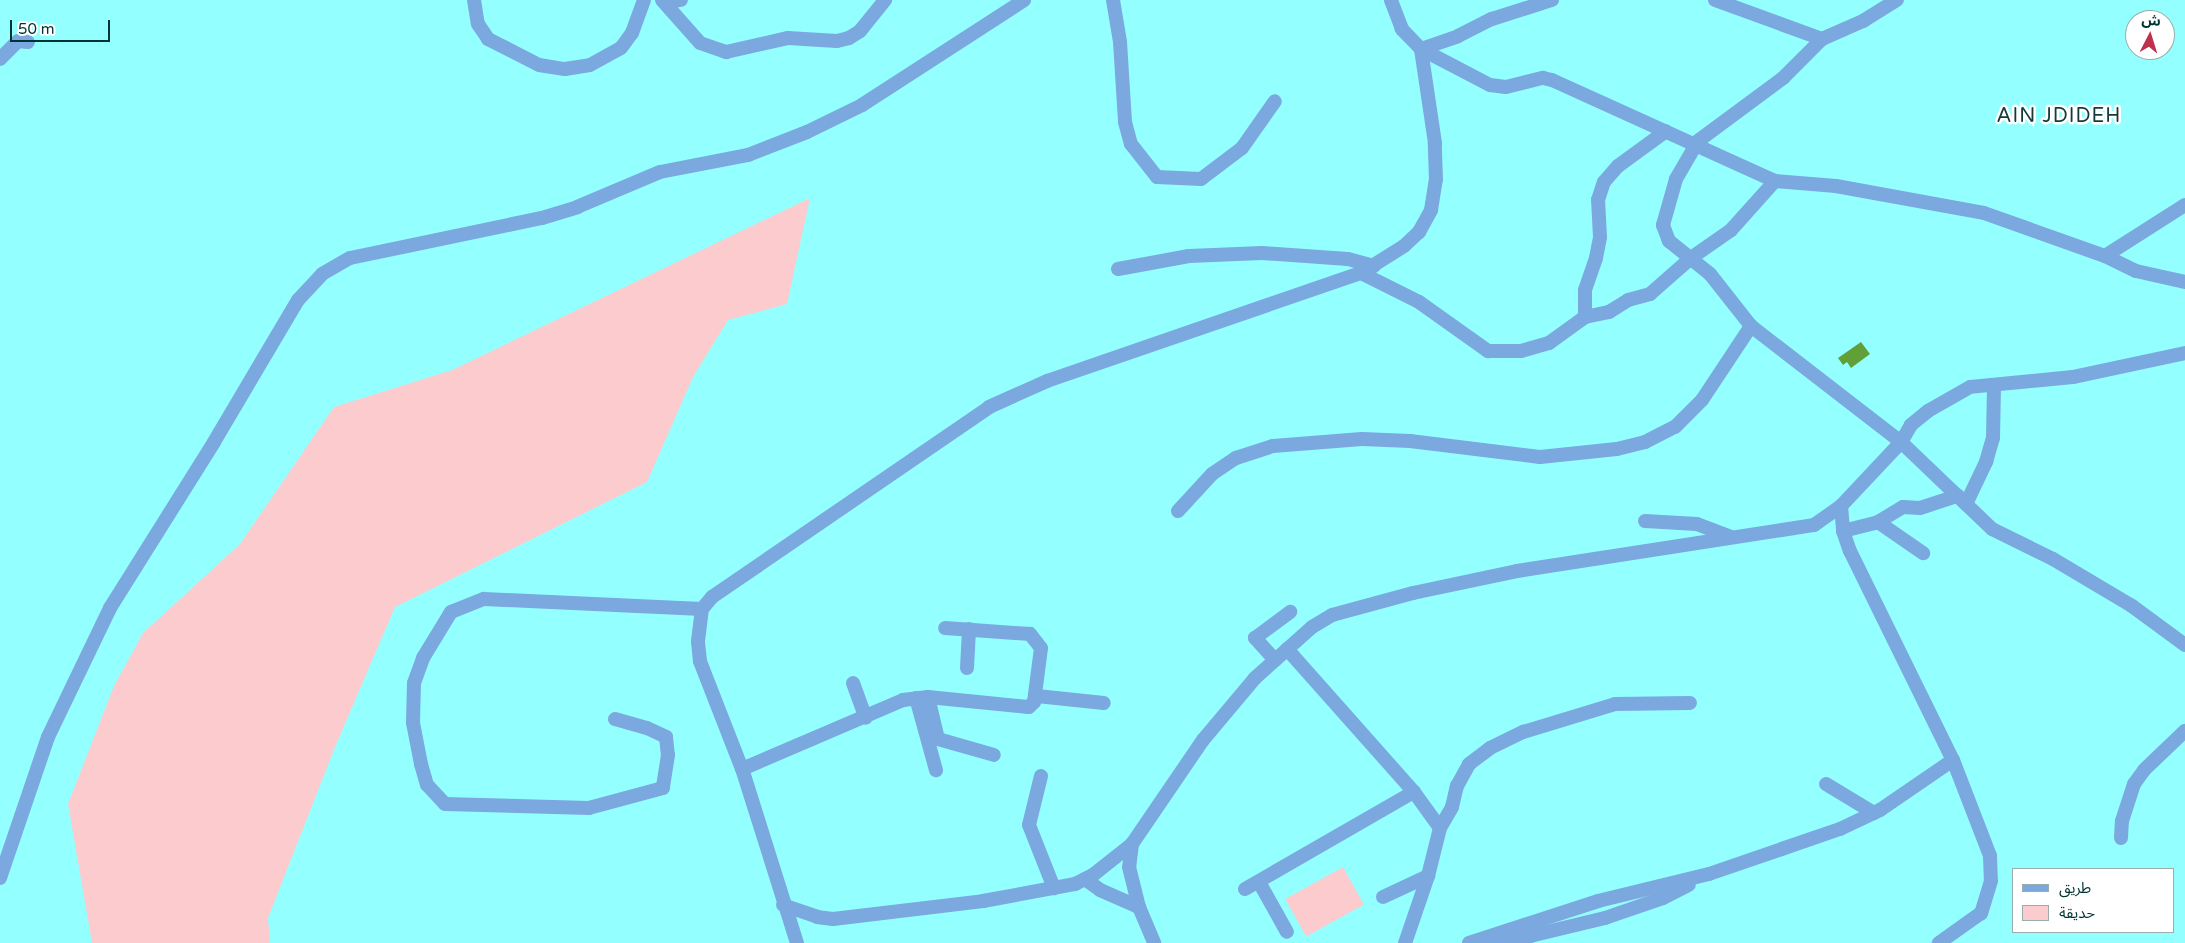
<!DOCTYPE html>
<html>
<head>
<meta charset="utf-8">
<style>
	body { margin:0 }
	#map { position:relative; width:2185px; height:943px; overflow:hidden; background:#94ffff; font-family:"Varela Round","Noto Sans Arabic",sans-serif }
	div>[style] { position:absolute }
	.green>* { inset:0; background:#fccbcd; transform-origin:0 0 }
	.water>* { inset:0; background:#619f39 }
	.street>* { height:14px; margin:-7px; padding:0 7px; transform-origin:7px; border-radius:7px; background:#7ca8e0 }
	span { translate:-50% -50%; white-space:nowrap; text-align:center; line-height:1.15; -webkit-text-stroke:5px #fff; paint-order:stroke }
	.quarter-label { font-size:20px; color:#163939; letter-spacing:1px }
	.legend { position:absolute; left:2012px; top:868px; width:162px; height:65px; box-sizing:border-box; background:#fff; border:1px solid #99adad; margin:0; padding:6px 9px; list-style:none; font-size:15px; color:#033 }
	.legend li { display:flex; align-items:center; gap:10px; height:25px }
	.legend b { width:25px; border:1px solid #99adad }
	.north { position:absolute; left:2125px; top:10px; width:50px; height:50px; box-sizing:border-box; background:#fff; border:1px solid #99adad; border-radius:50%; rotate:5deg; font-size:14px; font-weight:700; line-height:20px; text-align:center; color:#033 }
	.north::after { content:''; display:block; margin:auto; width:18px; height:22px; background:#c1304b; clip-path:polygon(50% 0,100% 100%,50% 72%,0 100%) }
	.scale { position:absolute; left:10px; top:20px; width:100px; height:22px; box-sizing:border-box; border:2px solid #033; border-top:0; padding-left:6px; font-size:15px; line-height:18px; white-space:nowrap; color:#033; -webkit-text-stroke:4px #fff; paint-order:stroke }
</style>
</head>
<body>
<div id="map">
	<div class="green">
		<div style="clip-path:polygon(810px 198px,787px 304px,728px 320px,693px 377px,647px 482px,395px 607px,335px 747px,268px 918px,270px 943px,92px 943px,68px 804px,114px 686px,143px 633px,240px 544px,334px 407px,452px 370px)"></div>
		<div style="left:1343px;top:867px;width:43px;height:66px;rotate:61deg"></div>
	</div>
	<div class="water">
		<div style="clip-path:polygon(1861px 342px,1870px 354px,1851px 368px,1847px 362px,1843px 365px,1838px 358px)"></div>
	</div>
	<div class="street">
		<div style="left:474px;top:0;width:24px;rotate:81deg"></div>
		<div style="left:478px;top:24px;width:18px;rotate:56deg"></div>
		<div style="left:488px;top:39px;width:57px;rotate:27deg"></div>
		<div style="left:539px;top:65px;width:26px;rotate:9deg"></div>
		<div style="left:565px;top:69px;width:25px;rotate:-9deg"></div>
		<div style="left:590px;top:65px;width:35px;rotate:-29deg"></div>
		<div style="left:621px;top:48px;width:19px;rotate:-54deg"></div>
		<div style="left:632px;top:33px;width:35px;rotate:-70deg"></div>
		<div style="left:662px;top:0;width:57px;rotate:48.5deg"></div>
		<div style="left:700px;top:43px;width:28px;rotate:19deg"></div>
		<div style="left:726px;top:52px;width:64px;rotate:-12.7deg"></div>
		<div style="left:788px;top:38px;width:49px;rotate:3.5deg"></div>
		<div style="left:837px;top:41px;width:12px;rotate:-14deg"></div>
		<div style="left:849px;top:38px;width:13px;rotate:-32deg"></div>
		<div style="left:860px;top:31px;width:40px;rotate:-51deg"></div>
		<div style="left:1113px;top:0;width:43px;rotate:80.5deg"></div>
		<div style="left:1120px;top:42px;width:80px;rotate:86.4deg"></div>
		<div style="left:1125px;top:122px;width:23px;rotate:75deg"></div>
		<div style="left:1131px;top:144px;width:42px;rotate:51.8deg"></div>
		<div style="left:1157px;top:177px;width:44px;rotate:2.6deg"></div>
		<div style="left:1201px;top:179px;width:51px;rotate:-37.1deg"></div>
		<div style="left:1242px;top:148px;width:57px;rotate:-54.9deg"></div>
		<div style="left:1715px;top:0;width:114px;rotate:20deg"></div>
		<div style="left:1822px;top:39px;width:45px;rotate:-23.7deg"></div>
		<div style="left:1863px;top:21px;width:40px;rotate:-32deg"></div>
		<div style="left:666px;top:2px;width:15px;rotate:-8deg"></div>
		<div style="left:1421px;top:49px;width:78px;rotate:27.6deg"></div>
		<div style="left:1490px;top:85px;width:16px;rotate:7deg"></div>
		<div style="left:1506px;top:87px;width:38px;rotate:-14deg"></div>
		<div style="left:1543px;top:78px;width:9px;rotate:13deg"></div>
		<div style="left:1552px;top:80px;width:245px;rotate:24.4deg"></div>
		<div style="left:1775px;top:181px;width:61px;rotate:4.7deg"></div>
		<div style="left:1836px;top:186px;width:150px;rotate:10.3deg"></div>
		<div style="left:1984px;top:213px;width:128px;rotate:19.6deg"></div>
		<div style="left:2105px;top:256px;width:34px;rotate:26deg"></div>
		<div style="left:2136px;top:271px;width:50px;rotate:12.7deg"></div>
		<div style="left:1421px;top:49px;width:39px;rotate:-19deg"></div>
		<div style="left:1458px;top:36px;width:38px;rotate:-27deg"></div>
		<div style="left:1492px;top:19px;width:63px;rotate:-17.6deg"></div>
		<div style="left:0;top:59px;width:25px;rotate:-45deg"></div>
		<div style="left:18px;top:41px;width:10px;rotate:6deg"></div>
		<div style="left:2105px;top:256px;width:95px;rotate:-32.5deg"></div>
		<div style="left:1118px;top:269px;width:72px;rotate:-10.4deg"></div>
		<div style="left:1189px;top:256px;width:73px;rotate:-2.4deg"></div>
		<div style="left:1262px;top:253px;width:86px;rotate:4deg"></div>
		<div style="left:1348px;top:259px;width:27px;rotate:15deg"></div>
		<div style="left:1361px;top:273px;width:65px;rotate:26.6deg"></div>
		<div style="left:1419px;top:302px;width:85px;rotate:35.4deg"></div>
		<div style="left:1488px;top:351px;width:33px"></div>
		<div style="left:1521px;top:351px;width:29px;rotate:-16deg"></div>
		<div style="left:1549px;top:343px;width:44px;rotate:-35.8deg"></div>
		<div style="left:1585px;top:317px;width:25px;rotate:-12deg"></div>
		<div style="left:1609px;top:312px;width:22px;rotate:-32deg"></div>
		<div style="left:1628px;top:300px;width:23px;rotate:-15deg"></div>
		<div style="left:1650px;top:294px;width:55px;rotate:-41.3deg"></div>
		<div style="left:1691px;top:258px;width:49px;rotate:-35deg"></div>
		<div style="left:1731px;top:230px;width:66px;rotate:-48.1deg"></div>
		<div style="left:1585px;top:317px;width:27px;rotate:-90deg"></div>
		<div style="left:1585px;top:290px;width:34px;rotate:-71deg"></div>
		<div style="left:1596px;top:258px;width:21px;rotate:-79deg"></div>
		<div style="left:1600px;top:237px;width:37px;rotate:-93deg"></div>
		<div style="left:1598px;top:200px;width:19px;rotate:-72deg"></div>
		<div style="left:1604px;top:182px;width:21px;rotate:-49deg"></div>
		<div style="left:1618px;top:166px;width:59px;rotate:-36.1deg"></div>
		<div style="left:2185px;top:353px;width:115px;rotate:167.9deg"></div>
		<div style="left:2073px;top:377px;width:103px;rotate:174.5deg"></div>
		<div style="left:1970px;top:387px;width:48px;rotate:150.3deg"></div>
		<div style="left:1928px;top:411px;width:22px;rotate:141deg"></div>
		<div style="left:1911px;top:425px;width:20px;rotate:120deg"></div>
		<div style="left:1901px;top:442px;width:126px;rotate:43.7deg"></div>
		<div style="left:1992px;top:529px;width:68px;rotate:26.2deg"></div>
		<div style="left:2053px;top:559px;width:92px;rotate:30.7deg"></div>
		<div style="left:2132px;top:606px;width:66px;rotate:36.3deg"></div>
		<div style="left:1966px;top:504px;width:47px;rotate:-64.5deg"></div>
		<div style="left:1986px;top:462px;width:25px;rotate:-74deg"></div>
		<div style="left:1993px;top:438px;width:52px;rotate:-88.9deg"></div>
		<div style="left:1841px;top:506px;width:25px;rotate:85deg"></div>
		<div style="left:1843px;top:531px;width:21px;rotate:71deg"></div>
		<div style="left:1850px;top:551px;width:233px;rotate:63.8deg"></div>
		<div style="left:1953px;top:760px;width:103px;rotate:68.9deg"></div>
		<div style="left:1990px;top:856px;width:25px;rotate:88deg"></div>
		<div style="left:1991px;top:881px;width:34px;rotate:107deg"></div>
		<div style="left:1981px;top:913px;width:52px;rotate:144.5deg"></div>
		<div style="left:1178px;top:511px;width:50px;rotate:-47.4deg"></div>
		<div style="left:1212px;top:474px;width:29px;rotate:-34deg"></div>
		<div style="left:1236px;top:458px;width:39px;rotate:-18deg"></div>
		<div style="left:1273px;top:446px;width:89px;rotate:-4.5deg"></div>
		<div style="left:1362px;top:439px;width:48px;rotate:2.4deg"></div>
		<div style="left:1410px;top:441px;width:131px;rotate:7deg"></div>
		<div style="left:1540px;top:457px;width:77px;rotate:-5.9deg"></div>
		<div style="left:1617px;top:449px;width:29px;rotate:-14deg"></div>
		<div style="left:1645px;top:442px;width:34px;rotate:-27deg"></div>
		<div style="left:1675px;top:427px;width:38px;rotate:-45deg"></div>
		<div style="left:1702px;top:400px;width:89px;rotate:-56.5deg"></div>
		<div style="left:1645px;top:521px;width:52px;rotate:3.3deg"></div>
		<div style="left:1697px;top:524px;width:36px;rotate:21deg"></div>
		<div style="left:1878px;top:522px;width:29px;rotate:-31deg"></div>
		<div style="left:1903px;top:507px;width:17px;rotate:3deg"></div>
		<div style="left:1920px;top:508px;width:40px;rotate:-18deg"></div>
		<div style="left:1843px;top:531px;width:36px;rotate:-14deg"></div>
		<div style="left:1878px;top:522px;width:55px;rotate:34.6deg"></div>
		<div style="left:1287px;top:649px;width:191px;rotate:48.4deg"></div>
		<div style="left:1414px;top:792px;width:44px;rotate:54.2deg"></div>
		<div style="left:1440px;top:828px;width:49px;rotate:104deg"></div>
		<div style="left:1428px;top:876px;width:71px;rotate:108.9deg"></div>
		<div style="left:1275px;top:660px;width:30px;rotate:-132deg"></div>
		<div style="left:1255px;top:638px;width:44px;rotate:-36.6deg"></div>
		<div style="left:967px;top:668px;width:39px;rotate:-87deg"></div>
		<div style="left:853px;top:683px;width:37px;rotate:70deg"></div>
		<div style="left:1037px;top:696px;width:67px;rotate:6deg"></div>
		<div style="left:928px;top:697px;width:43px;rotate:76.6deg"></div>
		<div style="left:938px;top:739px;width:58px;rotate:15.9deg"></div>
		<div style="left:916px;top:698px;width:75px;rotate:74.5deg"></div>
		<div style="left:615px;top:719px;width:33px;rotate:16deg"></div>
		<div style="left:647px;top:728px;width:21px;rotate:25deg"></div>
		<div style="left:666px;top:737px;width:18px;rotate:84deg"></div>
		<div style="left:668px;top:755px;width:33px;rotate:99deg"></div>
		<div style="left:663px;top:788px;width:77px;rotate:164.9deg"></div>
		<div style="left:589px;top:808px;width:144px;rotate:-178.4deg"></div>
		<div style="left:445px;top:804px;width:26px;rotate:-133deg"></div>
		<div style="left:427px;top:785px;width:22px;rotate:-106deg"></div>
		<div style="left:421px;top:764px;width:42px;rotate:-101deg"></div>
		<div style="left:413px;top:723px;width:40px;rotate:-88.6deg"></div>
		<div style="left:414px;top:683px;width:27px;rotate:-70deg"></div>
		<div style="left:423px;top:658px;width:54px;rotate:-58.7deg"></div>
		<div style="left:451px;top:612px;width:35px;rotate:-22deg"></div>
		<div style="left:484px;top:599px;width:218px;rotate:2.6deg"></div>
		<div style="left:742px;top:769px;width:175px;rotate:-23.2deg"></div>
		<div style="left:903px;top:700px;width:25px;rotate:-7deg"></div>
		<div style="left:928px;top:697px;width:101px;rotate:5.7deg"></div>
		<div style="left:1029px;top:707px;width:7px;rotate:-45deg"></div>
		<div style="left:1034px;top:702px;width:54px;rotate:-82.6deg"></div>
		<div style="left:1041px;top:648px;width:18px;rotate:-128deg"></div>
		<div style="left:1030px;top:634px;width:85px;rotate:-176deg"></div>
		<div style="left:1041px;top:776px;width:50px;rotate:103.8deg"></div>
		<div style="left:1029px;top:825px;width:68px;rotate:68.4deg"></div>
		<div style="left:1826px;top:784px;width:56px;rotate:31.1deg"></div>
		<div style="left:1440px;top:828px;width:24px;rotate:-60deg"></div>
		<div style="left:1452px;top:807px;width:22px;rotate:-77deg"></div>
		<div style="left:1457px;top:786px;width:25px;rotate:-61deg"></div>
		<div style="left:1469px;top:764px;width:26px;rotate:-37deg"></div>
		<div style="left:1490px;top:748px;width:37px;rotate:-26deg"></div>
		<div style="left:1523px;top:732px;width:96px;rotate:-16.9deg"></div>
		<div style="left:1615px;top:704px;width:75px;rotate:-0.8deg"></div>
		<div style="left:2121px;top:838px;width:17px;rotate:-87deg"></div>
		<div style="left:2122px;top:821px;width:39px;rotate:-72deg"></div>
		<div style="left:2134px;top:784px;width:17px;rotate:-54deg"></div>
		<div style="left:2144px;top:770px;width:57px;rotate:-43.6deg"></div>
		<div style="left:1132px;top:844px;width:23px;rotate:97deg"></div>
		<div style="left:1129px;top:867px;width:41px;rotate:76deg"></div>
		<div style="left:1139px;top:907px;width:39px;rotate:67deg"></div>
		<div style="left:0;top:878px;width:149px;rotate:-71.2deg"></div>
		<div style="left:48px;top:737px;width:143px;rotate:-64.3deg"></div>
		<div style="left:110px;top:608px;width:196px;rotate:-57.9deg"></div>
		<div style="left:214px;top:442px;width:165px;rotate:-59.4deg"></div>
		<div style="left:298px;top:300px;width:35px;rotate:-47deg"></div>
		<div style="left:322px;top:274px;width:32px;rotate:-30deg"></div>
		<div style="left:350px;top:258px;width:196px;rotate:-11.8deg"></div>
		<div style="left:542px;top:218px;width:37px;rotate:-17deg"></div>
		<div style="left:577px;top:207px;width:90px;rotate:-22.9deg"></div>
		<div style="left:660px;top:172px;width:90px;rotate:-10.9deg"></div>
		<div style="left:748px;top:155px;width:63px;rotate:-21.3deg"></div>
		<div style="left:807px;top:132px;width:61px;rotate:-26.1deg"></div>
		<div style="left:862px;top:105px;width:193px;rotate:-32.9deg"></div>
		<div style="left:1085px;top:879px;width:19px;rotate:36deg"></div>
		<div style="left:1100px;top:890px;width:43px;rotate:23.6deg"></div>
		<div style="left:1259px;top:882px;width:57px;rotate:60.8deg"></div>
		<div style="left:1245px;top:889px;width:195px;rotate:-29.9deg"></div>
		<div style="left:1383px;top:897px;width:50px;rotate:-25deg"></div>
		<div style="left:783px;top:905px;width:36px;rotate:19deg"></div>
		<div style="left:817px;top:917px;width:16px;rotate:7deg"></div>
		<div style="left:833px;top:919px;width:151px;rotate:-6.8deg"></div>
		<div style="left:983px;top:901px;width:94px;rotate:-10.5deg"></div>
		<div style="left:1075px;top:884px;width:20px;rotate:-27deg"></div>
		<div style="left:1093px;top:875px;width:50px;rotate:-38.5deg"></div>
		<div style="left:1132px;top:844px;width:126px;rotate:-55.7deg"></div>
		<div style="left:1203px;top:740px;width:81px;rotate:-50deg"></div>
		<div style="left:1255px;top:678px;width:76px;rotate:-41.8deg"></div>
		<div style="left:1312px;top:627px;width:23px;rotate:-31deg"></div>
		<div style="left:1332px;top:615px;width:84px;rotate:-15.2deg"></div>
		<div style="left:1413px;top:593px;width:106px;rotate:-11.9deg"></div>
		<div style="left:1517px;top:571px;width:301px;rotate:-8.8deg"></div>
		<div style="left:1814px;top:525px;width:33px;rotate:-35deg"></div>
		<div style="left:1841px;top:506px;width:88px;rotate:-46.8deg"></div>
		<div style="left:1901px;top:442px;width:190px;rotate:-142.3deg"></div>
		<div style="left:1751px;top:326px;width:66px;rotate:-128.3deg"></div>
		<div style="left:1710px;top:274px;width:53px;rotate:-141.2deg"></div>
		<div style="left:1669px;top:241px;width:17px;rotate:-111deg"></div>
		<div style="left:1663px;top:225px;width:48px;rotate:-74.2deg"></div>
		<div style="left:1676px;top:179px;width:44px;rotate:-59.9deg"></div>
		<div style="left:1698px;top:141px;width:106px;rotate:-36.5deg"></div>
		<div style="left:1783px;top:78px;width:55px;rotate:-45deg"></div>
		<div style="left:1497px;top:938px;width:33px;rotate:-3deg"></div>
		<div style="left:1530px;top:936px;width:77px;rotate:-13.5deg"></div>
		<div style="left:1605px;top:918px;width:61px;rotate:-19deg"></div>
		<div style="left:1663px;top:898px;width:29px;rotate:-27deg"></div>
		<div style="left:797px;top:943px;width:182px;rotate:-107.5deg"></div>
		<div style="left:742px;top:769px;width:116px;rotate:-111.3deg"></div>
		<div style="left:700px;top:661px;width:20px;rotate:-96deg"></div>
		<div style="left:698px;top:641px;width:32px;rotate:-83deg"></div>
		<div style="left:702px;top:609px;width:16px;rotate:-50deg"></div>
		<div style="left:712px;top:597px;width:336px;rotate:-34.4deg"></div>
		<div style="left:989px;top:407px;width:64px;rotate:-24.1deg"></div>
		<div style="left:1047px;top:381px;width:332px;rotate:-19deg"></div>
		<div style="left:1361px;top:273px;width:51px;rotate:-32.1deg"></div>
		<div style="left:1404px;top:246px;width:21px;rotate:-43deg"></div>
		<div style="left:1419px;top:232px;width:25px;rotate:-61deg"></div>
		<div style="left:1431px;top:210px;width:30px;rotate:-81deg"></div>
		<div style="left:1436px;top:180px;width:37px;rotate:-92deg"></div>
		<div style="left:1435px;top:143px;width:95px;rotate:-98.5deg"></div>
		<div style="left:1421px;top:49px;width:28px;rotate:-134deg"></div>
		<div style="left:1402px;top:29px;width:31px;rotate:-111deg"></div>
		<div style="left:1469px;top:943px;width:136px;rotate:-18deg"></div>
		<div style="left:1598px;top:901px;width:114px;rotate:-13.7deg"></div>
		<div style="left:1709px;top:874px;width:139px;rotate:-19deg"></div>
		<div style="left:1840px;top:829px;width:44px;rotate:-25.4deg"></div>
		<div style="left:1880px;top:810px;width:88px;rotate:-34.4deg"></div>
	</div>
	<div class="quarter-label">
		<span style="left:2059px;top:116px">AIN JDIDEH</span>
	</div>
	<ul class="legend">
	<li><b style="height:6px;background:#7ca8e0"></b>طريق</li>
	<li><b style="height:14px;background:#fccbcd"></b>حديقة</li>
	</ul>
	<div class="north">ش</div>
	<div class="scale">50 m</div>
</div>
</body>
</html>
